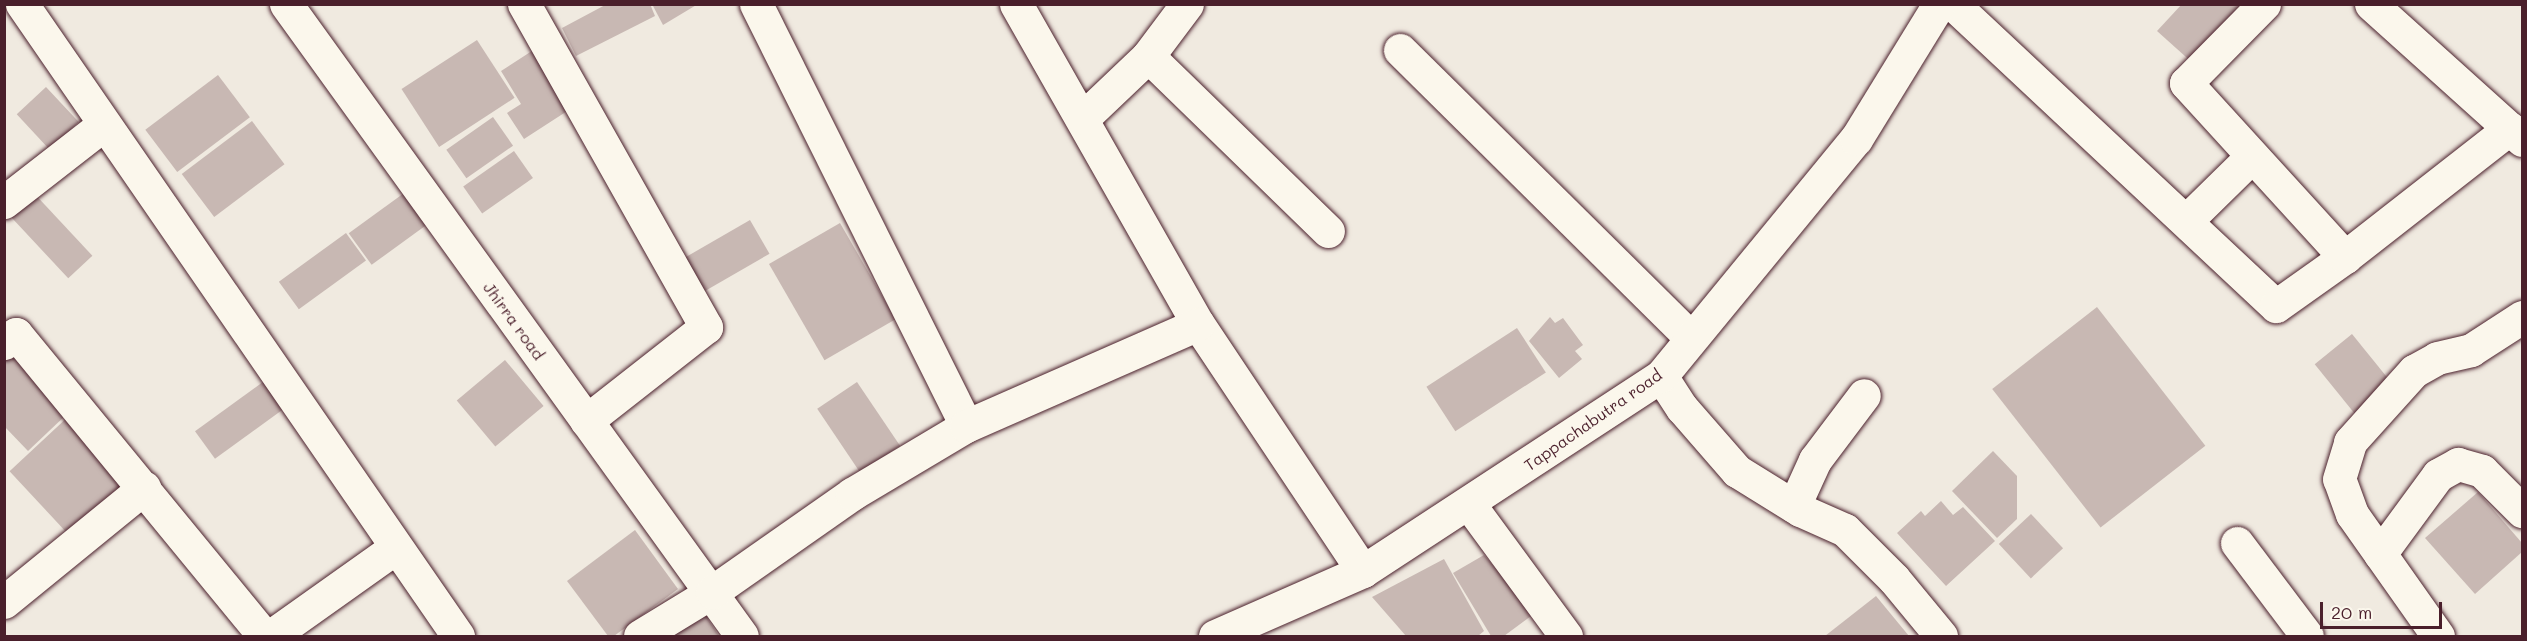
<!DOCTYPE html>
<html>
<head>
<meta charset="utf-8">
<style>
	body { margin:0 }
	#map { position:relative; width:2527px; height:641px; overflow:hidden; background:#f0eae0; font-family:Mali,sans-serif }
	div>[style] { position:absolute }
	.building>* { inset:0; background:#c8b8b3; transform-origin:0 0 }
	.roads { filter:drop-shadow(0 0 2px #4a1f2b) drop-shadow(0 0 2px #4a1f2b) }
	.street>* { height:33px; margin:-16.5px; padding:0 16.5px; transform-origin:16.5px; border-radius:16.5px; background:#fbf7ec }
	.secondary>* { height:33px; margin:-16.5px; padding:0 16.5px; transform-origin:16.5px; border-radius:16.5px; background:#fbf7ec }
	span { translate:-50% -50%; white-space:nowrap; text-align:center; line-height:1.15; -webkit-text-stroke:6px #fbf7ec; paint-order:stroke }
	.street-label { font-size:16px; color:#4a1f2b }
	.frame { position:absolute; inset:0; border:6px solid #4a1f2b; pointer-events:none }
	.scale { position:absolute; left:2320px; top:602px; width:122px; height:27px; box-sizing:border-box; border:3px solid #4a1f2b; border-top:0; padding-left:8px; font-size:18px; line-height:21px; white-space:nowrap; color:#4a1f2b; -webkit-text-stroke:4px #fbf7ec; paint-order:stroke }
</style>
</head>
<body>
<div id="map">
	<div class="building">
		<div style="clip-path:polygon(607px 4px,650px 4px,655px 16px,576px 56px,562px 28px)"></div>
		<div style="clip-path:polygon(652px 4px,698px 4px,663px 25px)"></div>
		<div style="clip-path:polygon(2182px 4px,2242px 4px,2196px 66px,2157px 31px)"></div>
		<div style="left:477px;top:40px;width:69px;height:90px;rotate:57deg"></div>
		<div style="clip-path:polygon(538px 47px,575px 106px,524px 139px,507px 113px,521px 104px,501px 71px)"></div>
		<div style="left:218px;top:75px;width:53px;height:91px;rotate:53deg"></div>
		<div style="left:46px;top:87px;width:48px;height:40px;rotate:47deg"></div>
		<div style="left:493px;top:117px;width:35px;height:57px;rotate:55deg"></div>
		<div style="left:252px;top:121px;width:54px;height:88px;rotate:53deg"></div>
		<div style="left:514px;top:151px;width:33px;height:62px;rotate:55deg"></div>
		<div style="left:411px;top:188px;width:39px;height:77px;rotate:54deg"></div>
		<div style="left:31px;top:190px;width:90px;height:33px;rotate:47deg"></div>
		<div style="left:750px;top:220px;width:39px;height:87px;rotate:60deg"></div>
		<div style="left:840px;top:223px;width:111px;height:82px;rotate:60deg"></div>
		<div style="left:346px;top:233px;width:34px;height:83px;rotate:54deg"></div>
		<div style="left:2097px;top:307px;width:176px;height:133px;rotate:52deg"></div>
		<div style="clip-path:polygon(1550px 317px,1555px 323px,1563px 318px,1583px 345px,1575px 351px,1582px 359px,1559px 378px,1529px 341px)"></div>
		<div style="left:1517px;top:328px;width:53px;height:108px;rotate:57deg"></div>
		<div style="left:2352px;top:334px;width:65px;height:48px;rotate:51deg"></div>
		<div style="clip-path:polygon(6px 349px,67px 414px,28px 451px,4px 426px)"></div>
		<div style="left:505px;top:360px;width:60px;height:63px;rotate:50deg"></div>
		<div style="left:267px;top:379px;width:34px;height:89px;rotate:54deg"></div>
		<div style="left:857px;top:382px;width:77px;height:48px;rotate:56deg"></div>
		<div style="left:71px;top:414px;width:87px;height:84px;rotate:47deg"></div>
		<div style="clip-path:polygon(1993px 451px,2017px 476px,2017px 519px,1997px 538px,1952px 491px)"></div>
		<div style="clip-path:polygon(2478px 492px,2522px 543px,2522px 552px,2475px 594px,2425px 538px)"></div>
		<div style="clip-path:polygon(1941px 501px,1953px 515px,1963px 507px,1995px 541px,1946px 586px,1897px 533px,1921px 511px,1925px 516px)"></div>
		<div style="left:2031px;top:514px;width:47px;height:44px;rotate:47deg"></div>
		<div style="clip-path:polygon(635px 530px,678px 589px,614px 636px,608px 636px,567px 581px)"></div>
		<div style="clip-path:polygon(1484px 555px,1535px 613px,1504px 636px,1491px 636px,1453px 573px)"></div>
		<div style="clip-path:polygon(1444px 559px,1484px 631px,1478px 636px,1406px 636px,1372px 597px)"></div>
		<div style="clip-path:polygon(1876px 596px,1909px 636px,1825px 636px)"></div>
		<div style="clip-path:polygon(704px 613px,719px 636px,669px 636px)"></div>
	</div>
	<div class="roads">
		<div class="street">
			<div style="left:22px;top:4px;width:768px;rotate:55.4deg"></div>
			<div style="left:286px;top:4px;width:779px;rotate:54.19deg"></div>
			<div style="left:524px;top:4px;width:371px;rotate:60.6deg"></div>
			<div style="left:706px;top:327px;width:152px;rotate:141.9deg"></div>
			<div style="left:756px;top:4px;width:471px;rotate:63.5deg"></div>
			<div style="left:1016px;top:4px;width:368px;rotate:60.4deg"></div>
			<div style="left:1198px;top:324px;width:297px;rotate:56.3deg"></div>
			<div style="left:1953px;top:4px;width:442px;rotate:43.1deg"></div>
			<div style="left:2276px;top:306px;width:85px;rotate:-35.4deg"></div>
			<div style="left:2345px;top:257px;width:209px;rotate:-38deg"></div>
			<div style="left:2264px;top:4px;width:111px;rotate:134.6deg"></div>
			<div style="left:2186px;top:83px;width:236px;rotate:47.6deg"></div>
			<div style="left:2371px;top:4px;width:203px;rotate:42deg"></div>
			<div style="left:1400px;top:50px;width:409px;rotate:44.7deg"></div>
			<div style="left:1148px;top:56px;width:251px;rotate:44.2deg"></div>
			<div style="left:1083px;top:118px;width:90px;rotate:-43.6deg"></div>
			<div style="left:1148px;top:56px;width:65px;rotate:-53.1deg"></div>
			<div style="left:4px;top:202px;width:125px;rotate:-37.9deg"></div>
			<div style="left:2187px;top:220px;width:90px;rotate:-44.5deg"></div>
			<div style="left:4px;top:343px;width:15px;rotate:-37deg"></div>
			<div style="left:16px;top:334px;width:391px;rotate:50.6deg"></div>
			<div style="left:1661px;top:376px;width:38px;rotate:57deg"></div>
			<div style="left:1682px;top:408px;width:84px;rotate:48.9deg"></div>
			<div style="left:1737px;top:471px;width:74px;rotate:31.8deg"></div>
			<div style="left:1800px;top:510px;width:49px;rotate:24deg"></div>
			<div style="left:1845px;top:530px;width:69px;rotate:45deg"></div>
			<div style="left:1894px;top:579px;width:74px;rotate:50.5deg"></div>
			<div style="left:1469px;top:504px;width:164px;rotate:53.7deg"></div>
			<div style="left:1794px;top:506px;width:51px;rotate:-65.5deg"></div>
			<div style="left:1815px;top:460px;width:81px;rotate:-53deg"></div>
			<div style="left:2237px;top:543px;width:116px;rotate:53deg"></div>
			<div style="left:2380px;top:554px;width:98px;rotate:-53.7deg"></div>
			<div style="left:2438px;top:475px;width:23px;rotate:-29deg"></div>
			<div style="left:2458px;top:464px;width:25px;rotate:16deg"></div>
			<div style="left:2482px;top:471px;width:57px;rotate:45deg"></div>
			<div style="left:4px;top:602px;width:181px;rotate:-39.2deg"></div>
			<div style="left:271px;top:636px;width:152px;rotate:-35.4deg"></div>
			<div style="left:640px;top:636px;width:84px;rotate:-31.4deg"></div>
			<div style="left:712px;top:592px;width:171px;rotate:-35deg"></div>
			<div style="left:852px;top:494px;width:133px;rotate:-30.8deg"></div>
			<div style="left:966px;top:426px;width:253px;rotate:-23.7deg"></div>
			<div style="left:2438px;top:636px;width:149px;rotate:-125.2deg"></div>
			<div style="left:2352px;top:514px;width:37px;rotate:-110deg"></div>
			<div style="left:2339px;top:479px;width:39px;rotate:-73deg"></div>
			<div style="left:2350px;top:442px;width:96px;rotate:-48deg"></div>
			<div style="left:2414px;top:371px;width:26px;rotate:-29deg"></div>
			<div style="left:2437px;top:358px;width:35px;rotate:-13deg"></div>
			<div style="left:2471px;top:350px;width:61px;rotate:-32.9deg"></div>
		</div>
		<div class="secondary">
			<div style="left:1215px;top:636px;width:162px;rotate:-23.7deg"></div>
			<div style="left:1363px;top:571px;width:356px;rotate:-33.2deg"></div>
			<div style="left:1661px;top:376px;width:307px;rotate:-50.6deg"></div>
			<div style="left:1856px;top:139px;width:158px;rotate:-58.4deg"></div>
		</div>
	</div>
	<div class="street-label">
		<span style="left:514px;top:321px;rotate:54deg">Jhirra road</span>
		<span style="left:1593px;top:420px;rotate:-35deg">Tappachabutra road</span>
	</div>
	<div class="frame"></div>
	<div class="scale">20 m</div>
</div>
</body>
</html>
